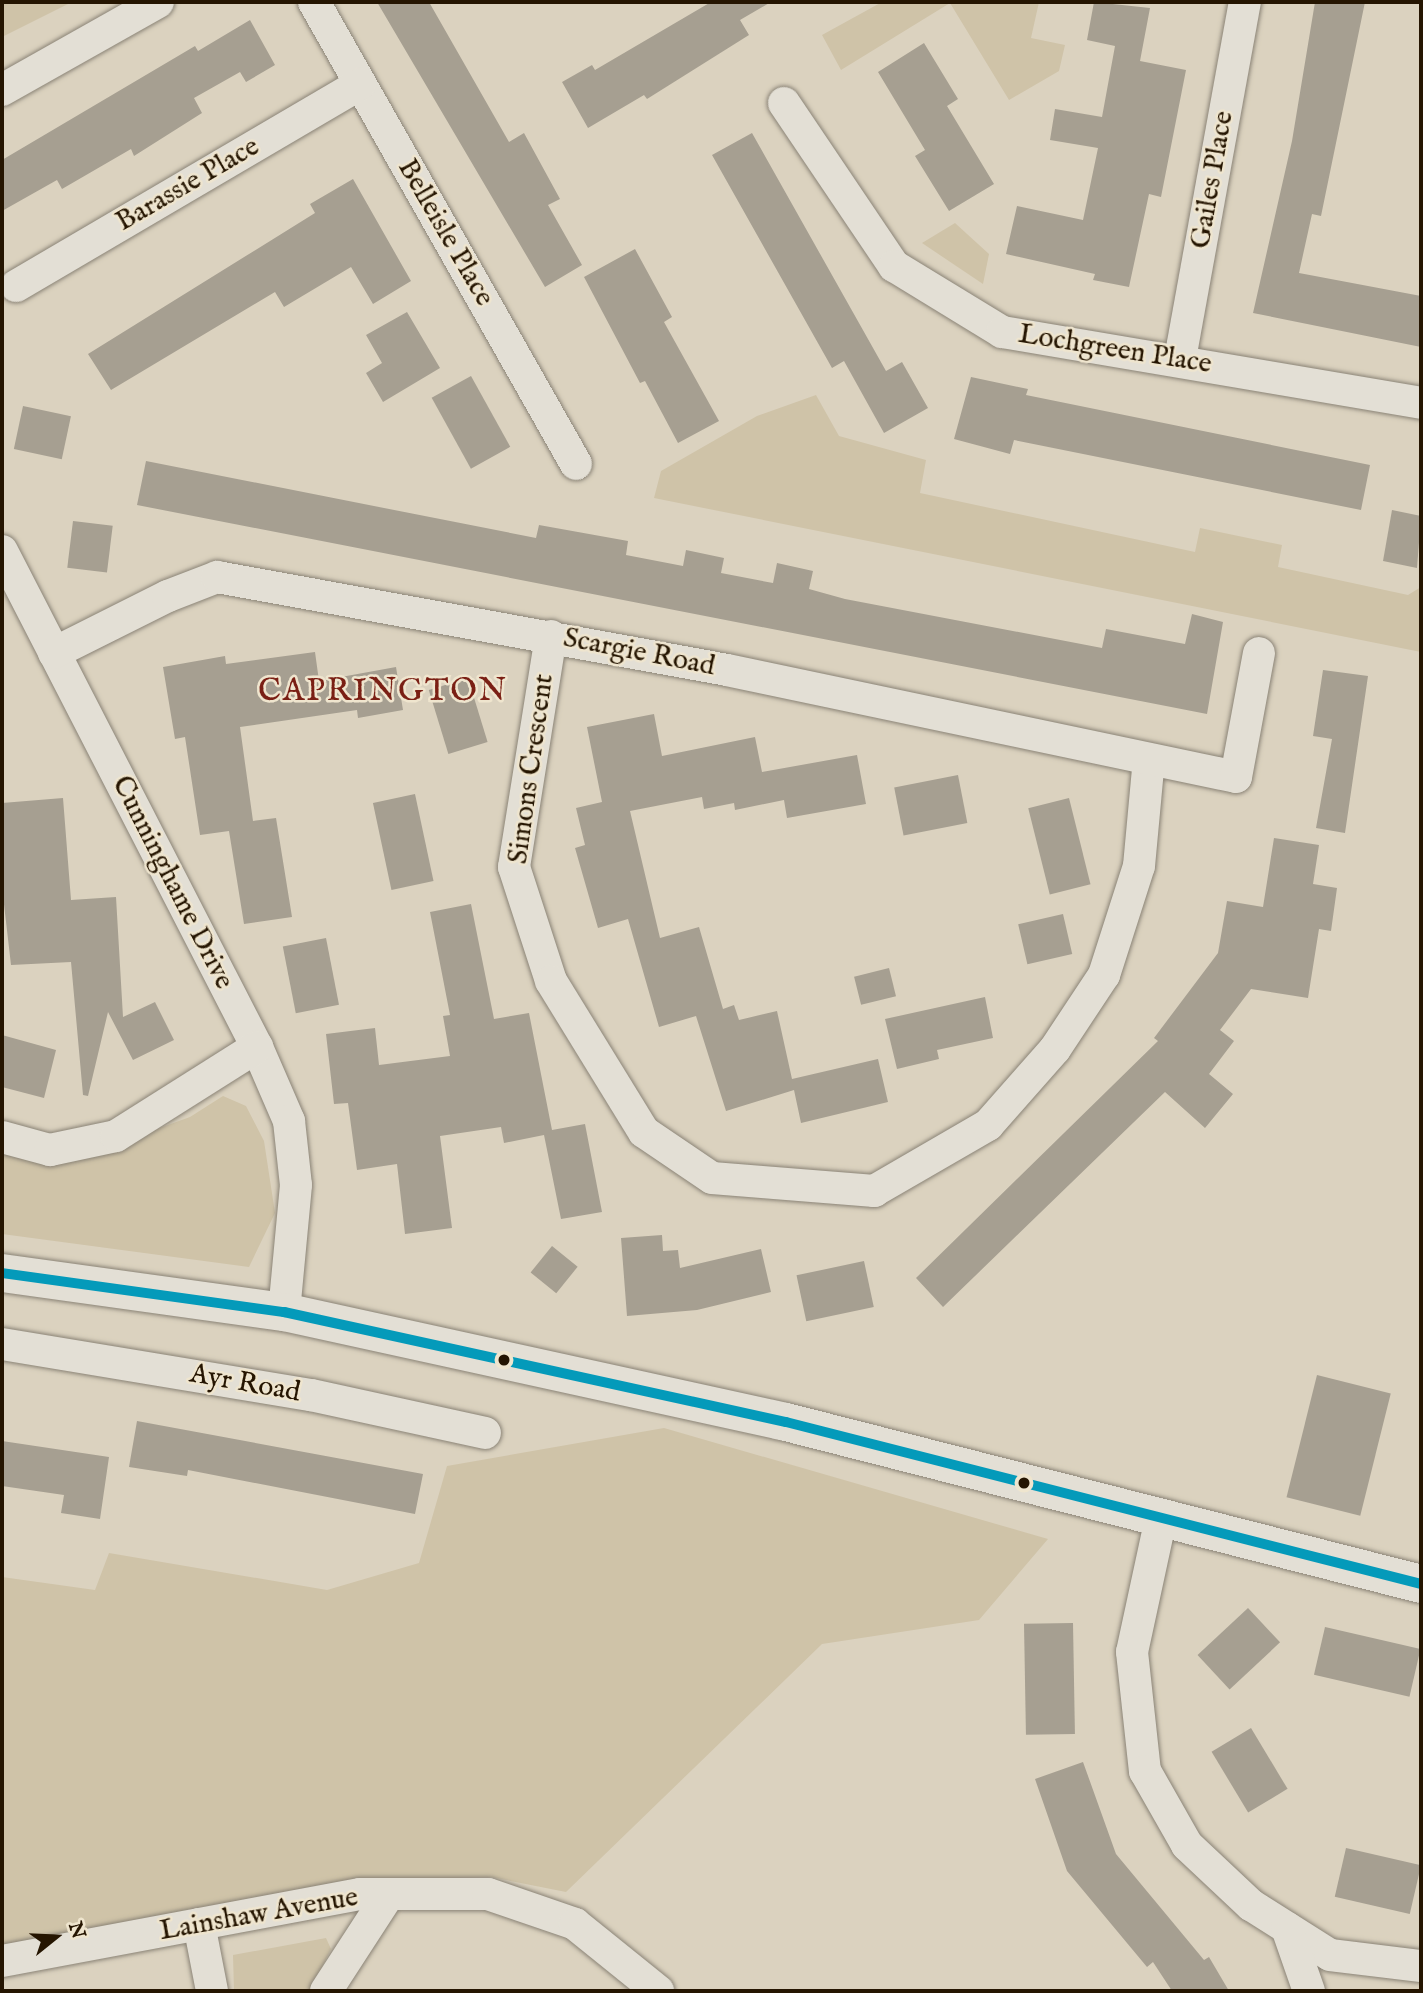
<!DOCTYPE html>
<html>
<head>
<meta charset="utf-8">
<style>
	body { margin:0 }
	#map { position:relative; width:1423px; height:1993px; overflow:hidden; background:#dbd2bf; font-family:"IM FELL English",serif }
	div>[style] { position:absolute }
	.green>* { inset:0; background:#cfc3a8 }
	.building>* { inset:0; background:#a69f91; transform-origin:0 0 }
	.roads { filter:drop-shadow(0 0 2px #8a8376) drop-shadow(0 0 2px #8a8376) }
	.street>* { height:32px; margin:-16px; padding:0 16px; transform-origin:16px; border-radius:16px; background:#e3dfd5 }
	.secondary>* { height:38px; margin:-19px; padding:0 19px; transform-origin:19px; border-radius:19px; background:#e3dfd5 }
	.bus-1>* { height:10px; margin:-5px; padding:0 5px; transform-origin:5px; border-radius:5px; background:#049aba }
	.dots>* { width:19px; height:19px; translate:-50% -50%; box-sizing:border-box; border:4px solid #efe5ce; border-radius:50% }
	span { translate:-50% -50%; white-space:nowrap; text-align:center; line-height:1.15; -webkit-text-stroke:5px #efe5ce; paint-order:stroke }
	.street-label { font-size:28px; color:#251501 }
	.quarter-label { font-size:32px; color:#7a1f14; letter-spacing:2px }
	.frame { position:absolute; inset:0; border:4px solid #251501; pointer-events:none }
	.north { position:absolute; left:21px; top:1902px; width:70px; height:70px; -webkit-text-stroke:5px #efe5ce; paint-order:stroke; rotate:72deg; font-size:19px; font-weight:700; line-height:28px; text-align:center; color:#251501 }
	.north::after { content:''; display:block; margin:auto; width:24px; height:32px; background:#251501; clip-path:polygon(50% 0,100% 100%,50% 72%,0 100%) }
</style>
</head>
<body>
<div id="map">
	<div class="green">
		<div style="clip-path:polygon(2px 2px,72px 2px,2px 37px)"></div>
		<div style="clip-path:polygon(882px 2px,1039px 2px,1031px 38px,1065px 45px,1059px 71px,1009px 100px,950px 3px,841px 70px,822px 35px)"></div>
		<div style="clip-path:polygon(955px 223px,989px 254px,983px 284px,922px 243px)"></div>
		<div style="clip-path:polygon(816px 395px,839px 436px,926px 460px,920px 493px,1195px 552px,1200px 528px,1282px 545px,1278px 567px,1408px 595px,1421px 587px,1421px 652px,654px 498px,661px 471px,757px 416px)"></div>
		<div style="clip-path:polygon(223px 1096px,246px 1106px,264px 1141px,275px 1213px,249px 1267px,2px 1234px,2px 1151px,85px 1155px,190px 1117px)"></div>
		<div style="clip-path:polygon(664px 1428px,1048px 1539px,979px 1620px,822px 1644px,566px 1892px,491px 1877px,353px 1881px,2px 1946px,2px 1577px,95px 1590px,109px 1553px,327px 1590px,419px 1563px,447px 1466px)"></div>
		<div style="clip-path:polygon(326px 1938px,331px 1949px,310px 1991px,234px 1991px,233px 1955px)"></div>
	</div>
	<div class="building">
		<div style="clip-path:polygon(377px 2px,429px 2px,509px 142px,524px 133px,560px 199px,548px 205px,582px 265px,545px 287px)"></div>
		<div style="clip-path:polygon(711px 2px,771px 2px,740px 20px,749px 35px,647px 99px,644px 95px,588px 128px,562px 82px,592px 65px,595px 70px)"></div>
		<div style="clip-path:polygon(1094px 2px,1150px 8px,1140px 61px,1186px 70px,1161px 197px,1149px 194px,1129px 287px,1093px 280px,1095px 274px,1006px 254px,1017px 206px,1083px 220px,1098px 148px,1050px 140px,1055px 109px,1102px 117px,1115px 46px,1087px 40px)"></div>
		<div style="clip-path:polygon(1315px 2px,1365px 2px,1321px 216px,1312px 214px,1299px 273px,1421px 296px,1421px 347px,1253px 313px,1292px 141px)"></div>
		<div style="clip-path:polygon(250px 20px,275px 65px,246px 82px,240px 72px,194px 98px,202px 113px,134px 156px,131px 149px,62px 189px,57px 180px,2px 211px,2px 160px,195px 46px,198px 51px)"></div>
		<div style="clip-path:polygon(924px 43px,958px 99px,947px 106px,994px 184px,949px 211px,915px 156px,925px 150px,878px 72px)"></div>
		<div style="clip-path:polygon(752px 133px,886px 371px,902px 362px,928px 408px,884px 433px,844px 361px,832px 368px,712px 155px)"></div>
		<div style="clip-path:polygon(353px 179px,411px 281px,373px 304px,351px 267px,284px 307px,275px 292px,111px 390px,88px 354px,315px 213px,310px 204px)"></div>
		<div style="clip-path:polygon(635px 249px,672px 317px,664px 322px,719px 421px,678px 443px,645px 381px,640px 383px,584px 277px)"></div>
		<div style="clip-path:polygon(407px 312px,440px 368px,383px 402px,366px 373px,382px 363px,366px 335px)"></div>
		<div style="left:471px;top:376px;width:81px;height:45px;rotate:61deg"></div>
		<div style="clip-path:polygon(971px 377px,1028px 389px,1026px 395px,1370px 465px,1361px 510px,1014px 440px,1010px 454px,954px 439px)"></div>
		<div style="left:23px;top:406px;width:49px;height:44px;rotate:12deg"></div>
		<div style="clip-path:polygon(146px 461px,536px 538px,539px 525px,628px 541px,626px 555px,683px 566px,686px 550px,724px 558px,721px 573px,773px 583px,777px 563px,813px 571px,809px 589px,845px 599px,1102px 648px,1106px 629px,1185px 644px,1192px 614px,1223px 622px,1207px 714px,137px 505px)"></div>
		<div style="clip-path:polygon(1392px 510px,1421px 516px,1417px 568px,1383px 561px)"></div>
		<div style="left:73px;top:521px;width:40px;height:47px;rotate:7deg"></div>
		<div style="clip-path:polygon(315px 652px,319px 681px,396px 667px,403px 710px,358px 718px,357px 710px,240px 727px,253px 821px,276px 818px,292px 917px,244px 924px,229px 831px,200px 835px,185px 737px,175px 739px,163px 667px,225px 656px,226px 664px)"></div>
		<div style="clip-path:polygon(1323px 670px,1368px 676px,1345px 833px,1316px 828px,1332px 739px,1313px 736px)"></div>
		<div style="left:468px;top:678px;width:67px;height:41px;rotate:73deg"></div>
		<div style="clip-path:polygon(654px 714px,662px 756px,755px 737px,762px 772px,857px 755px,866px 804px,787px 818px,784px 800px,735px 810px,734px 803px,704px 809px,702px 797px,630px 811px,660px 938px,699px 927px,723px 1009px,734px 1005px,739px 1020px,777px 1011px,792px 1079px,878px 1059px,888px 1102px,801px 1123px,794px 1090px,726px 1111px,696px 1016px,659px 1027px,628px 919px,598px 928px,575px 848px,585px 845px,576px 808px,602px 802px,587px 727px)"></div>
		<div style="left:958px;top:775px;width:49px;height:65px;rotate:79deg"></div>
		<div style="left:415px;top:794px;width:89px;height:43px;rotate:78deg"></div>
		<div style="clip-path:polygon(63px 798px,71px 900px,116px 897px,123px 1017px,155px 1002px,174px 1040px,133px 1060px,108px 1012px,88px 1096px,83px 1095px,71px 962px,11px 965px,2px 887px,2px 803px)"></div>
		<div style="left:1069px;top:798px;width:89px;height:42px;rotate:76deg"></div>
		<div style="clip-path:polygon(1274px 838px,1319px 845px,1313px 884px,1337px 888px,1331px 931px,1319px 929px,1308px 998px,1251px 989px,1220px 1030px,1234px 1041px,1209px 1074px,1233px 1094px,1205px 1128px,1165px 1092px,943px 1307px,916px 1278px,1158px 1041px,1154px 1038px,1218px 953px,1227px 901px,1263px 907px)"></div>
		<div style="clip-path:polygon(471px 904px,494px 1019px,529px 1013px,552px 1130px,585px 1124px,602px 1212px,561px 1219px,544px 1135px,504px 1143px,501px 1127px,440px 1136px,452px 1228px,405px 1234px,397px 1164px,357px 1170px,348px 1103px,334px 1104px,326px 1034px,375px 1028px,379px 1065px,450px 1056px,443px 1016px,450px 1015px,430px 912px)"></div>
		<div style="left:1063px;top:914px;width:41px;height:46px;rotate:77deg"></div>
		<div style="left:326px;top:938px;width:68px;height:44px;rotate:79deg"></div>
		<div style="left:889px;top:968px;width:29px;height:36px;rotate:76deg"></div>
		<div style="clip-path:polygon(985px 997px,993px 1038px,937px 1050px,939px 1059px,897px 1069px,885px 1019px)"></div>
		<div style="clip-path:polygon(2px 1035px,56px 1050px,44px 1098px,2px 1087px)"></div>
		<div style="clip-path:polygon(662px 1235px,663px 1251px,678px 1250px,680px 1268px,761px 1249px,771px 1292px,697px 1310px,627px 1316px,621px 1238px)"></div>
		<div style="left:552px;top:1246px;width:33px;height:34px;rotate:39deg"></div>
		<div style="left:864px;top:1261px;width:47px;height:69px;rotate:78deg"></div>
		<div style="left:1317px;top:1375px;width:76px;height:126px;rotate:14deg"></div>
		<div style="clip-path:polygon(137px 1421px,423px 1474px,415px 1514px,188px 1470px,187px 1476px,129px 1467px)"></div>
		<div style="clip-path:polygon(2px 1441px,109px 1457px,100px 1519px,61px 1513px,64px 1495px,2px 1486px)"></div>
		<div style="left:1248px;top:1608px;width:47px;height:69px;rotate:47deg"></div>
		<div style="left:1073px;top:1623px;width:111px;height:49px;rotate:89deg"></div>
		<div style="left:1325px;top:1627px;width:98px;height:49px;rotate:13deg"></div>
		<div style="left:1251px;top:1728px;width:71px;height:46px;rotate:59deg"></div>
		<div style="clip-path:polygon(1083px 1762px,1116px 1854px,1204px 1960px,1209px 1957px,1229px 1991px,1172px 1991px,1153px 1962px,1147px 1967px,1067px 1871px,1035px 1779px)"></div>
		<div style="left:1346px;top:1848px;width:77px;height:50px;rotate:13deg"></div>
	</div>
	<div class="roads">
		<div class="street">
			<div style="left:314px;top:2px;width:531px;rotate:60.44deg"></div>
			<div style="left:2px;top:90px;width:179px;rotate:-29.4deg"></div>
			<div style="left:784px;top:103px;width:197px;rotate:56deg"></div>
			<div style="left:894px;top:266px;width:127px;rotate:31.4deg"></div>
			<div style="left:1002px;top:332px;width:425px;rotate:9.6deg"></div>
			<div style="left:16px;top:286px;width:399px;rotate:-30.4deg"></div>
			<div style="left:1180px;top:359px;width:363px;rotate:-79.7deg"></div>
			<div style="left:2px;top:551px;width:558px;rotate:62.79deg"></div>
			<div style="left:257px;top:1047px;width:81px;rotate:66.6deg"></div>
			<div style="left:289px;top:1121px;width:64px;rotate:83.8deg"></div>
			<div style="left:296px;top:1185px;width:128px;rotate:95.4deg"></div>
			<div style="left:551px;top:636px;width:234px;rotate:99.1deg"></div>
			<div style="left:514px;top:867px;width:120px;rotate:72deg"></div>
			<div style="left:551px;top:981px;width:177px;rotate:58.4deg"></div>
			<div style="left:644px;top:1132px;width:82px;rotate:34.1deg"></div>
			<div style="left:712px;top:1178px;width:163px;rotate:4.6deg"></div>
			<div style="left:874px;top:1191px;width:132px;rotate:-30.1deg"></div>
			<div style="left:988px;top:1125px;width:101px;rotate:-48.6deg"></div>
			<div style="left:1055px;top:1049px;width:89px;rotate:-56.5deg"></div>
			<div style="left:1104px;top:975px;width:114px;rotate:-72.2deg"></div>
			<div style="left:1139px;top:866px;width:107px;rotate:-84.7deg"></div>
			<div style="left:54px;top:653px;width:127px;rotate:-26.6deg"></div>
			<div style="left:168px;top:596px;width:53px;rotate:-21.2deg"></div>
			<div style="left:217px;top:577px;width:518px;rotate:10.33deg"></div>
			<div style="left:727px;top:670px;width:520px;rotate:11.87deg"></div>
			<div style="left:1236px;top:777px;width:126px;rotate:-79.5deg"></div>
			<div style="left:2px;top:1137px;width:50px;rotate:15.2deg"></div>
			<div style="left:50px;top:1150px;width:67px;rotate:-12deg"></div>
			<div style="left:116px;top:1136px;width:167px;rotate:-32.3deg"></div>
			<div style="left:2px;top:1344px;width:313px;rotate:9.4deg"></div>
			<div style="left:311px;top:1395px;width:178px;rotate:12.3deg"></div>
			<div style="left:1161px;top:1518px;width:137px;rotate:102.2deg"></div>
			<div style="left:1132px;top:1652px;width:120px;rotate:83.8deg"></div>
			<div style="left:1145px;top:1771px;width:85px;rotate:60.4deg"></div>
			<div style="left:1187px;top:1845px;width:88px;rotate:43.2deg"></div>
			<div style="left:1251px;top:1905px;width:93px;rotate:32.3deg"></div>
			<div style="left:1330px;top:1955px;width:92px;rotate:6.9deg"></div>
			<div style="left:199px;top:1924px;width:68px;rotate:79deg"></div>
			<div style="left:1287px;top:1928px;width:67px;rotate:70.8deg"></div>
			<div style="left:2px;top:1961px;width:364px;rotate:-10.6deg"></div>
			<div style="left:360px;top:1894px;width:128px"></div>
			<div style="left:488px;top:1894px;width:92px;rotate:19deg"></div>
			<div style="left:575px;top:1924px;width:107px;rotate:38.9deg"></div>
			<div style="left:326px;top:1991px;width:112px;rotate:-57deg"></div>
		</div>
		<div class="secondary">
			<div style="left:2px;top:1273px;width:285px;rotate:7.9deg"></div>
			<div style="left:284px;top:1312px;width:514px;rotate:12.36deg"></div>
			<div style="left:786px;top:1422px;width:655px;rotate:14.31deg"></div>
		</div>
	</div>
	<div class="bus-1">
		<div style="left:2px;top:1273px;width:285px;rotate:7.9deg"></div>
		<div style="left:284px;top:1312px;width:514px;rotate:12.36deg"></div>
		<div style="left:786px;top:1422px;width:655px;rotate:14.31deg"></div>
	</div>
	<div class="dots">
		<div style="left:504px;top:1360px;background:#251501"></div>
		<div style="left:1024px;top:1483px;background:#251501"></div>
	</div>
	<div class="street-label">
		<span style="left:1213px;top:180px;rotate:-80deg">Gailes Place</span>
		<span style="left:188px;top:185px;rotate:-30deg">Barassie Place</span>
		<span style="left:445px;top:233px;rotate:60deg">Belleisle Place</span>
		<span style="left:1115px;top:350px;rotate:9deg">Lochgreen Place</span>
		<span style="left:639px;top:653px;rotate:11deg">Scargie Road</span>
		<span style="left:532px;top:769px;rotate:-82deg">Simons Crescent</span>
		<span style="left:172px;top:883px;rotate:63deg">Cunninghame Drive</span>
		<span style="left:245px;top:1384px;rotate:10deg">Ayr Road</span>
		<span style="left:259px;top:1915px;rotate:-10deg">Lainshaw Avenue</span>
	</div>
	<div class="quarter-label">
		<span style="left:383px;top:692px">CAPRINGTON</span>
	</div>
	<div class="frame"></div>
	<div class="north">N</div>
</div>
</body>
</html>
